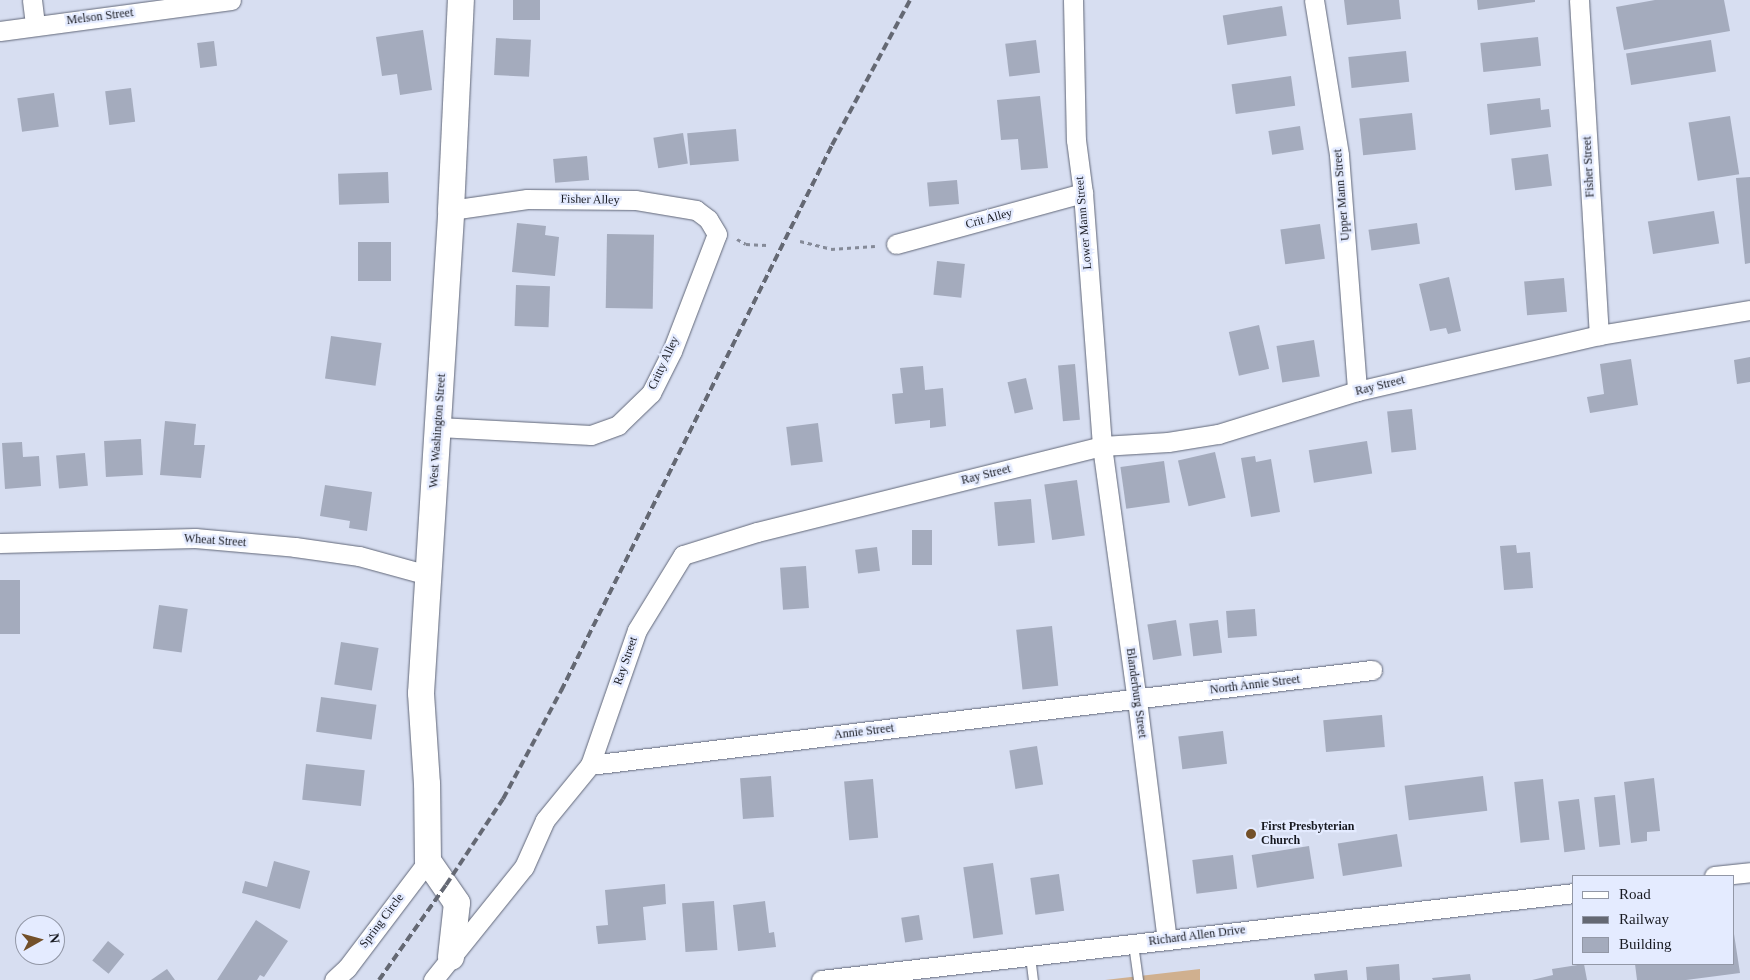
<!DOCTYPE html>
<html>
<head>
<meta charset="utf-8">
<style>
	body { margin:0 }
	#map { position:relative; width:1750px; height:980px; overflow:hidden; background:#d7def1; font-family:"Times New Roman",serif }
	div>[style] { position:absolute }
	.green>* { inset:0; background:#d0b08f }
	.building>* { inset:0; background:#a4abbd; transform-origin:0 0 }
	.path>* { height:3px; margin-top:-1.5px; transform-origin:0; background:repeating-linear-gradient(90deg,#858a98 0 4px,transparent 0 8px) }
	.roads { filter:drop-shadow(0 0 1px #616778) drop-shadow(0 0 1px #616778) }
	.lane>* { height:9px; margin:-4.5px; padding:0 4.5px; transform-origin:4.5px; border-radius:4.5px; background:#fff }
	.street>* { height:19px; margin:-9.5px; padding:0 9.5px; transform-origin:9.5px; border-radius:9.5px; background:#fff }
	.secondary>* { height:26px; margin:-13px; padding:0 13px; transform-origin:13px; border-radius:13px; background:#fff }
	.rail>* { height:4px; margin-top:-2px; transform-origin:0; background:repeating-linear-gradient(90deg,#646873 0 8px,transparent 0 12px) }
	.dots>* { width:14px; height:14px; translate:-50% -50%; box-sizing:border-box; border:2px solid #e4ebff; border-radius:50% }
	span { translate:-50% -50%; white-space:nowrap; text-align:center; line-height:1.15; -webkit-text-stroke:4.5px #e4ebff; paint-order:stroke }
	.street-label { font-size:12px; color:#171920 }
	.poi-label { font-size:12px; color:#171920; font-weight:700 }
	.left { translate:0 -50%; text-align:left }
	.legend { position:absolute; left:1572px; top:875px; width:162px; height:90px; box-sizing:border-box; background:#e4ebff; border:1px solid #9297a6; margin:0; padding:6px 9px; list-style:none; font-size:15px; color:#171920 }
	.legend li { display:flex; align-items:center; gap:10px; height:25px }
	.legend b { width:25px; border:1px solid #9297a6 }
	.north { position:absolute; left:15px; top:915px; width:50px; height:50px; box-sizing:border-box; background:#e4ebff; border:1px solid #9297a6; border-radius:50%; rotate:83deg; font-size:14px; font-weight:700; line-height:20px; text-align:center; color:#171920 }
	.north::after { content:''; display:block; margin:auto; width:18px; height:22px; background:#735029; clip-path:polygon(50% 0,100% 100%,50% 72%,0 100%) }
</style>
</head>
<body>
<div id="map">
	<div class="green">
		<div style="clip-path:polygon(1200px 969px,1200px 980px,1105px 980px)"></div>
	</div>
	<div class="building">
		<div style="left:513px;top:0;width:27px;height:20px"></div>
		<div style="clip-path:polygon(1344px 0,1399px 0,1401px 19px,1347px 25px)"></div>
		<div style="clip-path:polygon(1477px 0,1535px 0,1535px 2px,1478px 10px)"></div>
		<div style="clip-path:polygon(1655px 0,1724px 0,1730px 31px,1624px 50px,1616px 7px)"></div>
		<div style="left:1282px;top:6px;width:30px;height:60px;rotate:81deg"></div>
		<div style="clip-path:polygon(423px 30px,432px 90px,400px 95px,397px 74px,382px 76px,376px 37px)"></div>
		<div style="left:1538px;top:37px;width:29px;height:58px;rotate:84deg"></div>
		<div style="left:496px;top:38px;width:35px;height:37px;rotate:3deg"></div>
		<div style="left:1036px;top:40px;width:33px;height:31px;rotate:83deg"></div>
		<div style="left:1711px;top:40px;width:32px;height:86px;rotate:81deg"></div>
		<div style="left:214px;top:41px;width:25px;height:17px;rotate:83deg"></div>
		<div style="left:1406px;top:51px;width:31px;height:58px;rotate:84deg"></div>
		<div style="left:1291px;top:76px;width:30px;height:60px;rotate:82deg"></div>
		<div style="left:131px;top:88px;width:34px;height:26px;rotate:83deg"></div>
		<div style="left:54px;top:93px;width:34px;height:37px;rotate:82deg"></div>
		<div style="clip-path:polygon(1040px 96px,1048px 168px,1021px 170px,1018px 139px,1001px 140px,997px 100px)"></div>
		<div style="clip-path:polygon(1540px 98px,1541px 110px,1549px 109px,1551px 127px,1490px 135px,1487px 104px)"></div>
		<div style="left:1412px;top:113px;width:37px;height:53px;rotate:84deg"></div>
		<div style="left:1730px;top:116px;width:59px;height:42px;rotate:81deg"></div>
		<div style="left:1300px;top:126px;width:24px;height:32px;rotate:81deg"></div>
		<div style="left:736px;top:129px;width:32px;height:49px;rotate:85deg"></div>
		<div style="left:683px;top:133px;width:31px;height:30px;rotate:81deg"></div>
		<div style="left:1548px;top:154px;width:32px;height:37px;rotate:83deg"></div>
		<div style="left:587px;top:156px;width:24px;height:34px;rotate:85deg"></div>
		<div style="left:388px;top:172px;width:31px;height:50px;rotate:88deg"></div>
		<div style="clip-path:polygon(1750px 177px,1750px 263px,1745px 264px,1736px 178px)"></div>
		<div style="left:957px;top:180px;width:24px;height:30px;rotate:85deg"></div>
		<div style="left:1714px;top:211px;width:33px;height:67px;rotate:81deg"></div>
		<div style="clip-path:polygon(517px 223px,546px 226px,545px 235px,559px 237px,555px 276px,512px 272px)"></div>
		<div style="left:1417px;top:223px;width:21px;height:49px;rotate:82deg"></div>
		<div style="left:1320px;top:224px;width:35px;height:40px;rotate:82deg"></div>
		<div style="left:607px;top:234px;width:47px;height:74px;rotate:1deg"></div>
		<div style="left:358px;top:242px;width:33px;height:39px"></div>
		<div style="left:937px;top:261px;width:28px;height:34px;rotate:6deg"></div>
		<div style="clip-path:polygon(1449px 277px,1461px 331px,1448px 334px,1446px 328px,1430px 331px,1419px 284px)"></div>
		<div style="left:1564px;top:278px;width:34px;height:40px;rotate:85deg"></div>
		<div style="left:516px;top:285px;width:34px;height:41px;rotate:2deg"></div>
		<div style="left:1259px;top:325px;width:45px;height:31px;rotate:77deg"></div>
		<div style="left:331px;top:336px;width:51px;height:43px;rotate:8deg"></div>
		<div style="left:1314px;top:340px;width:37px;height:38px;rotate:81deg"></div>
		<div style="clip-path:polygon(1750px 357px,1750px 382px,1737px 384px,1734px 360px)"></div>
		<div style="clip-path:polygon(1631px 359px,1638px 405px,1590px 413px,1587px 397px,1604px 394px,1600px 364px)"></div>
		<div style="left:1075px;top:364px;width:56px;height:17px;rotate:85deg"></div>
		<div style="clip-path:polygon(923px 366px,925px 390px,943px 388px,946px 426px,930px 428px,930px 420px,895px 424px,892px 394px,903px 393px,900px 368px)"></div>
		<div style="left:1026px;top:378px;width:32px;height:19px;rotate:77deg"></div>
		<div style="left:1412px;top:409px;width:41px;height:25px;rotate:84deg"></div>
		<div style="clip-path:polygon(165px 421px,196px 424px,194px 445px,205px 445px,201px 478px,160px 475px)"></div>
		<div style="left:818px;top:423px;width:39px;height:32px;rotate:83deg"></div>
		<div style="left:141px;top:439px;width:36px;height:37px;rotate:87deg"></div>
		<div style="left:1367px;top:441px;width:33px;height:59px;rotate:81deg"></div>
		<div style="clip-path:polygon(22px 442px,23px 457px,39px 456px,41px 486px,5px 489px,2px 443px)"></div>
		<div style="left:1215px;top:452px;width:47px;height:38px;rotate:77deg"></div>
		<div style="left:85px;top:453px;width:33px;height:29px;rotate:85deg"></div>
		<div style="clip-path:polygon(1255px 456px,1256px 462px,1271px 459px,1280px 512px,1251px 517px,1241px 458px)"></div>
		<div style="left:1164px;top:461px;width:42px;height:44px;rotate:82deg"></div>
		<div style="left:1077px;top:480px;width:56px;height:33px;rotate:82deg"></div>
		<div style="clip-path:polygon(325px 485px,372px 492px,367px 531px,349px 528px,350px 521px,320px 516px)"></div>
		<div style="left:1031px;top:499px;width:44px;height:37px;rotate:85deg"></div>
		<div style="left:912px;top:530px;width:20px;height:35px"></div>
		<div style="clip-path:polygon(1516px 545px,1517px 553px,1530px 552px,1533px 588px,1504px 590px,1500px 546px)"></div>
		<div style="left:877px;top:547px;width:24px;height:22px;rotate:83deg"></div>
		<div style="left:806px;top:566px;width:42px;height:26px;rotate:86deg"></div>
		<div style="left:0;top:580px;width:20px;height:54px"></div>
		<div style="left:159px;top:605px;width:29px;height:44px;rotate:8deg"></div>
		<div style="left:1255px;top:609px;width:27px;height:29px;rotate:86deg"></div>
		<div style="left:1176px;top:620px;width:36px;height:29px;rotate:81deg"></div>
		<div style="left:1218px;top:620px;width:33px;height:29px;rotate:83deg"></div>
		<div style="left:1052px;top:626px;width:60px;height:36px;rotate:84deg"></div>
		<div style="left:341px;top:642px;width:38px;height:43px;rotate:9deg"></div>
		<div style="left:321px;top:697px;width:56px;height:35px;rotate:8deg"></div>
		<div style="left:1382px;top:715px;width:32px;height:59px;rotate:85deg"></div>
		<div style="left:1223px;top:731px;width:33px;height:45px;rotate:83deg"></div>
		<div style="left:1037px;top:746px;width:39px;height:28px;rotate:81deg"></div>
		<div style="left:306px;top:764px;width:59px;height:36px;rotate:6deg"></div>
		<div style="left:771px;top:776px;width:41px;height:31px;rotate:86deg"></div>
		<div style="left:1483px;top:776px;width:35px;height:79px;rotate:83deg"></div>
		<div style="clip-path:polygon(1654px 778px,1660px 831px,1647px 832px,1647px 841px,1631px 843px,1624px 782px)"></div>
		<div style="left:873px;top:779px;width:59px;height:29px;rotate:85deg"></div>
		<div style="left:1543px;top:779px;width:61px;height:29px;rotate:84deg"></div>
		<div style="left:1615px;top:795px;width:50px;height:21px;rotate:84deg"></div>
		<div style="left:1579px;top:799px;width:51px;height:21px;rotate:83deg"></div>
		<div style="left:1397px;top:834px;width:33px;height:60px;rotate:81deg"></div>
		<div style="left:1309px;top:846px;width:33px;height:58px;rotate:81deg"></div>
		<div style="left:1233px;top:855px;width:34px;height:41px;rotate:83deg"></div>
		<div style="clip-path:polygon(274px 861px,310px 871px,300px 909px,242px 893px,245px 881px,267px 887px)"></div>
		<div style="left:993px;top:863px;width:72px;height:30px;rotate:82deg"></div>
		<div style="left:1059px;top:874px;width:37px;height:29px;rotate:82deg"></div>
		<div style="clip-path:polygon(665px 884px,666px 904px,643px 907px,646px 940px,598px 944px,596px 926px,608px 925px,605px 890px)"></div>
		<div style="left:714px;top:901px;width:49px;height:32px;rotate:86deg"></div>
		<div style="clip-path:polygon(765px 901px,769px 933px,774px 932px,776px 947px,738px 951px,733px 905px)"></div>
		<div style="left:919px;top:915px;width:25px;height:18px;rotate:81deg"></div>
		<div style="clip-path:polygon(256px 920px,288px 941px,264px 977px,260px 975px,257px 980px,217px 980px)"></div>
		<div style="clip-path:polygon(1734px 934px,1740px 973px,1686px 980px,1637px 980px,1635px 964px,1734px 964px)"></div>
		<div style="left:108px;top:941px;width:21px;height:25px;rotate:39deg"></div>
		<div style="clip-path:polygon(1399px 964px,1400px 980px,1367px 980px,1366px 967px)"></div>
		<div style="clip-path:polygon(1584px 964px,1587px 980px,1532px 980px,1553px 975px,1552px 969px)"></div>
		<div style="clip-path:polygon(167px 969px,175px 980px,151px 980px)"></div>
		<div style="clip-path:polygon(1347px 970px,1348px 980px,1315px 980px,1314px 974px)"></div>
		<div style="clip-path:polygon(1470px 974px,1471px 980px,1433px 980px,1432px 978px)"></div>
	</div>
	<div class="path">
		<div style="left:737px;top:239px;width:10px;rotate:29deg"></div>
		<div style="left:746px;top:244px;width:21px;rotate:3deg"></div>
		<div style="left:800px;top:241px;width:32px;rotate:14deg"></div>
		<div style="left:831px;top:249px;width:44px;rotate:-3.9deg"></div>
	</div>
	<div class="roads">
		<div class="lane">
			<div style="left:1133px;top:944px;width:36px;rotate:82deg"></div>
			<div style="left:1030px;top:956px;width:24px;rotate:83deg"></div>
		</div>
		<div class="street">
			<div style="left:32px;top:0;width:25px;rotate:83deg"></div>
			<div style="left:1073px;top:0;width:140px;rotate:88.8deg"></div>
			<div style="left:1076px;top:140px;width:53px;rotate:82.5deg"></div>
			<div style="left:1083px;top:193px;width:254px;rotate:85.7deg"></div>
			<div style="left:1102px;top:446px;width:256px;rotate:82.2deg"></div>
			<div style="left:1137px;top:700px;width:242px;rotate:82.9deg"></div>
			<div style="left:1314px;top:0;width:157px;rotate:80.8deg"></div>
			<div style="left:1339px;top:155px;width:237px;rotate:85.6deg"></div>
			<div style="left:1579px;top:0;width:336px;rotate:86.6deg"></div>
			<div style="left:0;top:31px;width:233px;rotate:-7.6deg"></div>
			<div style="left:896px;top:244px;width:194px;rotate:-15.3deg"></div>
			<div style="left:438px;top:427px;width:153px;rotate:3deg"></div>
			<div style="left:591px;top:435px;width:29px;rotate:-20deg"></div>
			<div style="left:618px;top:425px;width:46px;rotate:-44.1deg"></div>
			<div style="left:651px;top:393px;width:47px;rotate:-63.4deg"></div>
			<div style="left:672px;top:351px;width:125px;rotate:-69deg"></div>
			<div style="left:717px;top:234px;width:17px;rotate:-121deg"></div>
			<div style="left:708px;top:219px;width:15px;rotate:-143deg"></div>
			<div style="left:696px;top:210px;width:62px;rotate:-170.7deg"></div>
			<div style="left:635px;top:200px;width:108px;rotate:-179.5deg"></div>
			<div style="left:527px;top:199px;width:77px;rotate:171.8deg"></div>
			<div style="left:0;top:543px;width:195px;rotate:-1.5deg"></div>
			<div style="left:195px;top:538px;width:100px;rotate:5.1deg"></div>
			<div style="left:295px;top:547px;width:65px;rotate:8deg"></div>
			<div style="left:359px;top:556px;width:72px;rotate:15.4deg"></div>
			<div style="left:590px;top:765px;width:788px;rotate:-6.93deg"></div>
			<div style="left:1714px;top:876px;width:36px;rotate:-6deg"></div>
			<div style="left:334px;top:980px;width:18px;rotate:-43deg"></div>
			<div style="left:347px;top:968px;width:134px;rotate:-52.9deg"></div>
			<div style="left:433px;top:980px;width:145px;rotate:-51.2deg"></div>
			<div style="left:524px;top:867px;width:51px;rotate:-65.9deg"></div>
			<div style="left:545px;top:820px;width:71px;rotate:-50.7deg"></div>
			<div style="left:590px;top:765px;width:143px;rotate:-70.8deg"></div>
			<div style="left:637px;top:630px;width:88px;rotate:-58.5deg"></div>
			<div style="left:683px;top:555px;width:77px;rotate:-17.3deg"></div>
			<div style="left:757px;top:532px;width:356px;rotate:-14deg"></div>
			<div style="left:1102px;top:446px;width:66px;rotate:-3.5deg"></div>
			<div style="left:1168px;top:442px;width:51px;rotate:-9.1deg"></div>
			<div style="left:1218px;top:434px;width:145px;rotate:-17.2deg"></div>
			<div style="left:1357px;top:391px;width:248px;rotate:-13deg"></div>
			<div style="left:1599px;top:335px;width:153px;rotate:-9.4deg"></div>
			<div style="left:821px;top:980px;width:758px;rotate:-6.59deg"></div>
		</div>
		<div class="secondary">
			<div style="left:451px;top:957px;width:54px;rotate:-83.7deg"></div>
			<div style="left:457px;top:903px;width:51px;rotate:-124.6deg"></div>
			<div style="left:428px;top:861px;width:77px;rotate:-90.7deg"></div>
			<div style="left:427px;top:784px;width:91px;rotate:-93.8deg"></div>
			<div style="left:421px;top:693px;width:484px;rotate:-86.4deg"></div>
			<div style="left:451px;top:210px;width:210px;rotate:-87.3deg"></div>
		</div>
	</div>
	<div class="rail">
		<div style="left:379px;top:980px;width:116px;rotate:-54.8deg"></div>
		<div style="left:446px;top:885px;width:103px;rotate:-56.5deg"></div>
		<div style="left:503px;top:799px;width:123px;rotate:-61.8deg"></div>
		<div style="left:561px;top:691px;width:610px;rotate:-63.6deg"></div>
		<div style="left:832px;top:145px;width:165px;rotate:-61.7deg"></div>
	</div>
	<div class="dots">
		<div style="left:1251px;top:834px;background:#735029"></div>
	</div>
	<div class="street-label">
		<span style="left:100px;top:17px;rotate:-7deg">Melson Street</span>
		<span style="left:1589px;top:167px;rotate:-93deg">Fisher Street</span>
		<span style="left:1342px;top:195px;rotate:-95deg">Upper Mann Street</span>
		<span style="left:590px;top:200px;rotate:1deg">Fisher Alley</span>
		<span style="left:989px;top:219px;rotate:-15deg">Crit Alley</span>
		<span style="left:1084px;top:223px;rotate:-95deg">Lower Mann Street</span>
		<span style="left:664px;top:363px;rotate:-65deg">Critty Alley</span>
		<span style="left:1380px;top:386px;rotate:-14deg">Ray Street</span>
		<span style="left:438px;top:431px;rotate:-86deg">West Washington Street</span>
		<span style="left:986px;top:475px;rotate:-14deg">Ray Street</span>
		<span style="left:215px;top:541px;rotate:4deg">Wheat Street</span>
		<span style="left:626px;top:661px;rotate:-71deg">Ray Street</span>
		<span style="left:1255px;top:685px;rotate:-7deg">North Annie Street</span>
		<span style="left:1136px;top:693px;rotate:82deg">Blanderburg Street</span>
		<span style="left:864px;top:732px;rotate:-7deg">Annie Street</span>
		<span style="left:382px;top:921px;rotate:-53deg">Spring Circle</span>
		<span style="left:1197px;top:936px;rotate:-7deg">Richard Allen Drive</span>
	</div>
	<div class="poi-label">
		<span class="left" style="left:1261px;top:834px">First Presbyterian<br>Church</span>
	</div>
	<ul class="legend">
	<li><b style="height:6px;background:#fff"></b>Road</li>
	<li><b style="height:6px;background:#646873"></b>Railway</li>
	<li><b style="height:14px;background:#a4abbd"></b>Building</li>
	</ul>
	<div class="north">N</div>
</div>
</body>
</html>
